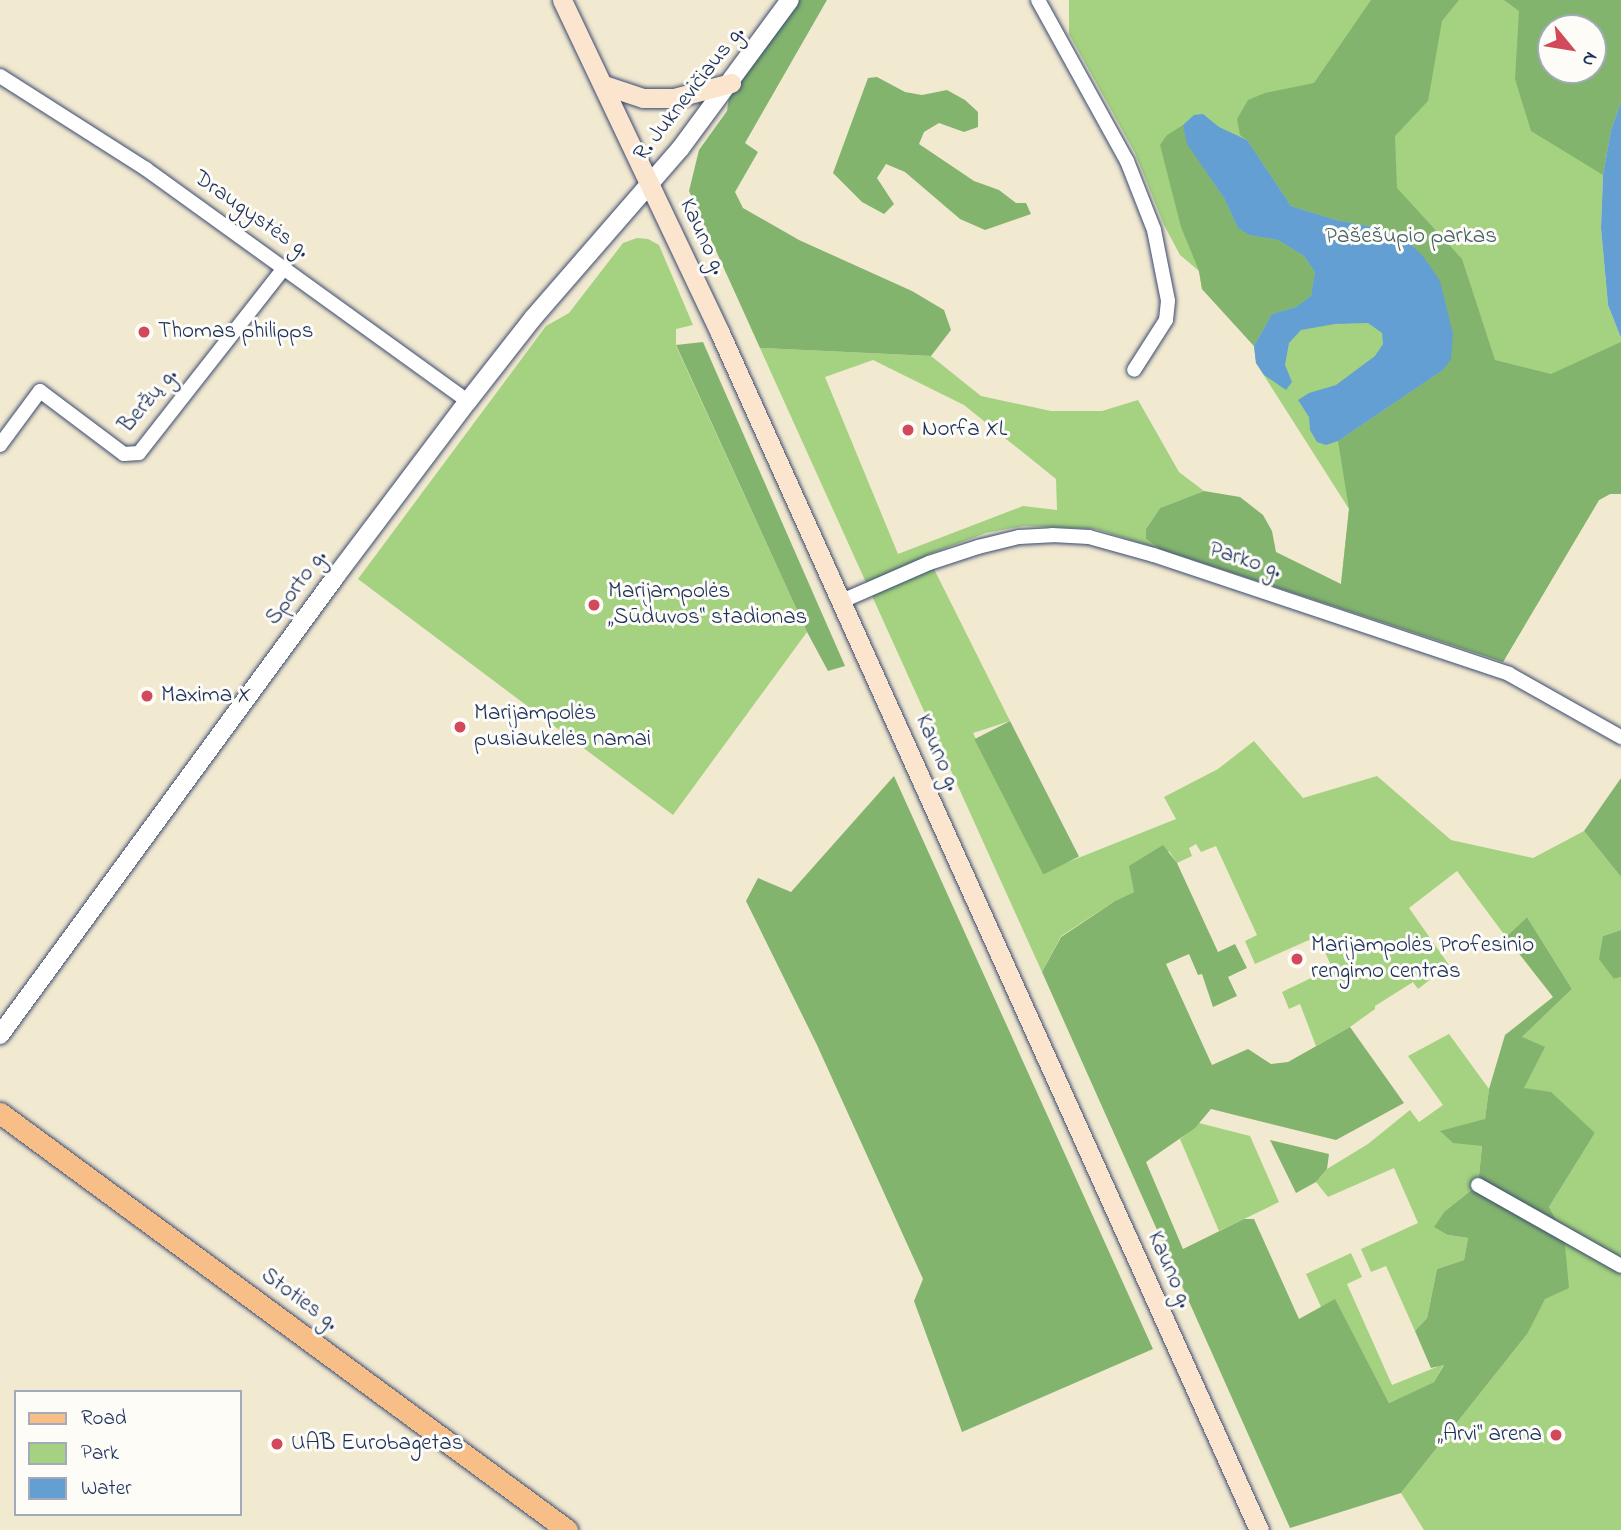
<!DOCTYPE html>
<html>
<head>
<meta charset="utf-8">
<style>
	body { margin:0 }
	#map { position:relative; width:1621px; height:1530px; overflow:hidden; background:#f2e9d1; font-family:"Indie Flower",sans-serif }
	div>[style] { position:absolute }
	.green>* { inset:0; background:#a4d280 }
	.forest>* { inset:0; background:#83b46e; transform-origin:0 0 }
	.water>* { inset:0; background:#639fd3 }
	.roads { filter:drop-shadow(0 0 2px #3b4b6f) drop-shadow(0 0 2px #3b4b6f) }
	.minor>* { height:14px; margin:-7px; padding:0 7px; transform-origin:7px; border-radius:7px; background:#fff }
	.tertiary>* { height:18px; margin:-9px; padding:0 9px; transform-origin:9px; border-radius:9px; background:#fff }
	.secondary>* { height:19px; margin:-9.5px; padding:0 9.5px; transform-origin:9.5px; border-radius:9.5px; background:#fce5cf }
	.primary>* { height:21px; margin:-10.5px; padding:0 10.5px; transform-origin:10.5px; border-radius:10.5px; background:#f7be88 }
	.dots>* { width:19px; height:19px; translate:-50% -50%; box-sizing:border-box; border:4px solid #fdfcf7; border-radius:50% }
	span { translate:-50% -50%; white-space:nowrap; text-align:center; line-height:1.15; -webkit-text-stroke:6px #fdfcf7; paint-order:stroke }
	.street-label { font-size:23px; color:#1b2f5e }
	.park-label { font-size:23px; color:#446068 }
	.poi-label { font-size:23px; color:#1b2f5e }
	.left { translate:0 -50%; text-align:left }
	.right { translate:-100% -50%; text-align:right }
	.legend { position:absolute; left:14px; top:1390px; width:228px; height:126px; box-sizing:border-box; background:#fdfcf7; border:2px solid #a3aaba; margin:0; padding:9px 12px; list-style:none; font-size:21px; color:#1b2f5e }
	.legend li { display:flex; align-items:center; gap:14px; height:35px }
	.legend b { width:35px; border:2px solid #a3aaba }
	.north { position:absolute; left:1537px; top:14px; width:70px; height:70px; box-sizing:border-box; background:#fdfcf7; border:2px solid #a3aaba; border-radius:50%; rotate:120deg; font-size:19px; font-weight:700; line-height:28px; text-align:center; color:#1b2f5e }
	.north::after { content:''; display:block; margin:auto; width:24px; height:32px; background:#d1495b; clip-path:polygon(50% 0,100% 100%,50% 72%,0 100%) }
</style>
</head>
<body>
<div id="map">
	<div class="green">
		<div style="clip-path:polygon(evenodd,1069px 0,1621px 0,1621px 102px,1611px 130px,1603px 175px,1601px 228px,1608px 305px,1621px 338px,1621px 494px,1610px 494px,1599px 500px,1503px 662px,1341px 584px,1349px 509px,1256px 363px,1254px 346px,1202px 289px,1199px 271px,1180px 255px,1164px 225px,1135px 153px,1069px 34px,1069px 0,1551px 28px,1593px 28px,1593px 70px,1551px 70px,1551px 28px)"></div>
		<div style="clip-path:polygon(637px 238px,648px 239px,659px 245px,693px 325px,676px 329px,676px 346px,807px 632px,673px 815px,358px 579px,546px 326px,569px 313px,623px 243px)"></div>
		<div style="clip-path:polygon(evenodd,760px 348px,931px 356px,981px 396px,1051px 411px,1102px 411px,1138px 400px,1179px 472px,1204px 491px,1160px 508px,1146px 529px,1146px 539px,1160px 549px,1096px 529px,1024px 526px,986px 533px,927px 555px,1010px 721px,973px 733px,1043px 872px,1176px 819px,1164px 797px,1218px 769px,1254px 741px,1303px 798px,1377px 776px,1451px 840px,1533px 858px,1584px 831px,1621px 877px,1621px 930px,1603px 936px,1614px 979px,1621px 977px,1621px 1530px,1424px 1530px,1401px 1493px,1528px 1333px,1545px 1298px,1564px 1234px,1549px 1207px,1595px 1133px,1524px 1088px,1521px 1038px,1572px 989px,1527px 917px,1506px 937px,1457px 871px,1409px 908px,1449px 965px,1418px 989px,1413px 982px,1375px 1006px,1375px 1009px,1350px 1027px,1316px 1046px,1300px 1004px,1289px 1009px,1282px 992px,1332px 968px,1318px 936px,1255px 964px,1245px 941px,1257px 935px,1216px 846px,1201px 852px,1196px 844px,1189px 848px,1192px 856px,1177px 863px,1169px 851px,1134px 892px,1115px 901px,1061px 936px,1042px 972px,760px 348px,873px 360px,964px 405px,1056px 479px,1057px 510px,1023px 506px,898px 554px,825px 377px,873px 360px)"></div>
		<div style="clip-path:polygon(1449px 1034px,1489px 1089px,1485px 1119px,1453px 1142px,1482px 1145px,1478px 1185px,1445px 1211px,1448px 1235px,1468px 1238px,1464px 1260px,1437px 1269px,1427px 1318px,1415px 1331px,1386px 1266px,1371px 1272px,1361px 1249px,1418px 1223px,1394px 1168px,1328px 1197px,1316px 1182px,1327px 1169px,1368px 1144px,1410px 1110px,1419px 1122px,1443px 1105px,1408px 1056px)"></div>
		<div style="clip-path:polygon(1199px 1123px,1250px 1136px,1279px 1202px,1219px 1231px,1180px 1139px)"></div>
		<div style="clip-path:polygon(1351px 1253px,1362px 1277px,1347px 1284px,1392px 1385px,1444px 1364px,1434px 1382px,1389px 1403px,1335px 1300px,1322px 1309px,1306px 1274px)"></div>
	</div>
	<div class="forest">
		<div style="clip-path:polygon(790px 0,827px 0,745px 143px,758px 152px,735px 192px,743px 208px,799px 240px,912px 291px,944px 310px,951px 330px,931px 356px,760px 348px,689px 191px,699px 150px,727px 111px,731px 83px)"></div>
		<div style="clip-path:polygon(1371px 0,1459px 0,1442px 21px,1428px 101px,1395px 136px,1397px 188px,1462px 259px,1495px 360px,1551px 374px,1621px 342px,1621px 494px,1610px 494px,1599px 500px,1503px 662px,1160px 549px,1146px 539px,1146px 529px,1160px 508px,1204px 491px,1240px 497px,1263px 515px,1272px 531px,1276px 552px,1341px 584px,1349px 509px,1338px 441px,1443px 370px,1407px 241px,1373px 227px,1336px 220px,1291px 206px,1247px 140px,1240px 135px,1237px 119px,1248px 100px,1265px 93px,1314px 83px)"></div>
		<div style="clip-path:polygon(evenodd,1504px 0,1621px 0,1621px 102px,1611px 130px,1603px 175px,1531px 131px,1515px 79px,1519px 11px,1504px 0,1551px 28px,1593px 28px,1593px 70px,1551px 70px,1551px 28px)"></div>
		<div style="clip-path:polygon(877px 77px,905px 92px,922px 95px,947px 90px,965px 100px,978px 112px,978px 127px,964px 132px,939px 123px,924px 132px,919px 144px,974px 181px,999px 190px,1016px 203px,1026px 203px,1031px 214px,985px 230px,960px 219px,905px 172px,886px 164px,877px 178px,894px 204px,884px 214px,862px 202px,833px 173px,868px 78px)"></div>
		<div style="clip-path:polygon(1183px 125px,1188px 144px,1224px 198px,1238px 228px,1249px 235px,1278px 240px,1304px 256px,1315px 272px,1311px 296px,1296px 307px,1272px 314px,1254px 346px,1202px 289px,1199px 271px,1181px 227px,1160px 145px,1167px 135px)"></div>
		<div style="clip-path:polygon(703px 342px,845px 666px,828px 671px,807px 632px,676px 345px)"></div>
		<div style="left:1010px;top:721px;width:152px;height:40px;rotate:63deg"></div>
		<div style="clip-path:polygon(894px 776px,1153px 1349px,962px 1432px,914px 1301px,923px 1279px,817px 1045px,746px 901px,758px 878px,791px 892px)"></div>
		<div style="clip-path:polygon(1621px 778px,1621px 877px,1584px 831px)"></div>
		<div style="clip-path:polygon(1163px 845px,1177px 863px,1218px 952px,1235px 944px,1247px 968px,1228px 977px,1237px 996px,1213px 1007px,1202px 974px,1198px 975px,1189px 954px,1166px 964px,1212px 1065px,1248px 1049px,1271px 1064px,1288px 1062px,1350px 1027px,1404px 1103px,1336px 1140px,1211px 1109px,1195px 1128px,1146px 1162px,1183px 1249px,1244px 1219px,1254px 1219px,1299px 1319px,1335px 1299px,1389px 1403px,1434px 1382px,1444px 1365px,1431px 1368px,1415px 1331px,1427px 1318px,1437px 1269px,1464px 1260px,1468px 1238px,1448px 1235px,1434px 1227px,1445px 1211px,1478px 1185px,1482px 1146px,1453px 1143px,1440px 1131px,1485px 1119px,1489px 1089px,1505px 1035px,1553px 997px,1506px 937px,1527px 917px,1572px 989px,1522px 1037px,1545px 1047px,1524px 1088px,1551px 1092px,1595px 1133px,1549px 1207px,1564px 1234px,1569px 1288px,1545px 1299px,1528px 1333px,1401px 1493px,1290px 1528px,1042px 972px,1061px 937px,1115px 901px,1134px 892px,1129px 866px)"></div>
		<div style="clip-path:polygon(1621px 930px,1621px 977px,1614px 979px,1599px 959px,1603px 936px)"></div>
		<div style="clip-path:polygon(1270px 1140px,1329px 1154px,1327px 1169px,1316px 1182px,1296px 1193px)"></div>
	</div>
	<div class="water">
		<div style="clip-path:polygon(1621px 102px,1621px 338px,1608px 305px,1601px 228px,1603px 175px,1611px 130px)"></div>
		<div style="clip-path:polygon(1203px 114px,1219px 127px,1247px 140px,1291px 206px,1336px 220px,1373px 227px,1407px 241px,1423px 256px,1440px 281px,1453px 334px,1451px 359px,1443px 370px,1338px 441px,1326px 445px,1317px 442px,1310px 430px,1309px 417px,1298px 400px,1309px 393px,1336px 385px,1375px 356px,1383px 344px,1382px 333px,1368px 323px,1335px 324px,1301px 330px,1289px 343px,1285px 365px,1292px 382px,1286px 390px,1264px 375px,1256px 363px,1254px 346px,1272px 314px,1296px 307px,1311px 296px,1315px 272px,1304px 256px,1278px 240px,1249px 235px,1238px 228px,1224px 198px,1187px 144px,1183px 125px,1194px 115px)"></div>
	</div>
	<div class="roads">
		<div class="minor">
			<div style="left:1038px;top:0;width:184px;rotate:61.1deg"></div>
			<div style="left:1127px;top:161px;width:74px;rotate:68.6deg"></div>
			<div style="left:1154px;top:230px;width:72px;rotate:78.8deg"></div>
			<div style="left:1168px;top:301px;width:19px;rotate:96deg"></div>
			<div style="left:1166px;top:320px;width:59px;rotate:122.6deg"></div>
			<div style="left:0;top:76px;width:173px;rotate:32.5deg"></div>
			<div style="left:146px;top:169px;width:397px;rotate:35.8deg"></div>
			<div style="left:0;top:445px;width:67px;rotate:-53.5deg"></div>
			<div style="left:40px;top:391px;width:105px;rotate:36.9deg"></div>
			<div style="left:124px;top:454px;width:15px;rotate:-4deg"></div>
			<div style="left:139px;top:453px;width:236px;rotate:-51.9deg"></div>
			<div style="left:842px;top:601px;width:95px;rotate:-23.6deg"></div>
			<div style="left:929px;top:563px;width:52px;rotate:-18.1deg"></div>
			<div style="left:978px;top:547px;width:42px;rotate:-13.7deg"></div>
			<div style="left:1019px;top:537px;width:33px;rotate:-3deg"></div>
			<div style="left:1052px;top:535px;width:37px;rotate:3deg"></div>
			<div style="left:1089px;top:537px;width:67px;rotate:15.5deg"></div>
			<div style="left:1154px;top:555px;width:374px;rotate:18.5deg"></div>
			<div style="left:1509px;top:674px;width:129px;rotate:29.4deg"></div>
			<div style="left:1478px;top:1185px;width:164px;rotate:29.5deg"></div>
		</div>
		<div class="tertiary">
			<div style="left:0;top:1035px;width:569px;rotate:-53.79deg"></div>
			<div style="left:336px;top:576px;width:219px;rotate:-53deg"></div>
			<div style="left:468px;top:401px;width:105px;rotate:-51.9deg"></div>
			<div style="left:533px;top:318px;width:224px;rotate:-49deg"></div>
			<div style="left:680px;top:149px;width:185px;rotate:-53.6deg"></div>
		</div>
		<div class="secondary">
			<div style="left:562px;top:0;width:369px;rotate:64.6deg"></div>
			<div style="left:720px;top:333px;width:1313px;rotate:65.76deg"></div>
			<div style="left:604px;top:85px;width:41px;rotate:18.4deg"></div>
			<div style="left:643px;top:98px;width:31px"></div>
			<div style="left:674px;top:98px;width:59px;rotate:-14.7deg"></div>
		</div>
		<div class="primary">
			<div style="left:0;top:1113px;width:704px;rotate:36.33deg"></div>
		</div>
	</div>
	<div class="dots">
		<div style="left:144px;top:332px;background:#d1495b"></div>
		<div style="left:908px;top:430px;background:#d1495b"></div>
		<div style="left:594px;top:605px;background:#d1495b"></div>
		<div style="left:147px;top:696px;background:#d1495b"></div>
		<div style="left:460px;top:727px;background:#d1495b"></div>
		<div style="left:1297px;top:959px;background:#d1495b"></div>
		<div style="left:1556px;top:1435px;background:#d1495b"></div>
		<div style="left:277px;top:1444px;background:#d1495b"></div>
	</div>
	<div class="street-label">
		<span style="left:690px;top:94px;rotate:-52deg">R. Juknevičiaus g.</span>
		<span style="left:251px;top:215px;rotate:35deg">Draugystės g.</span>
		<span style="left:702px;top:237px;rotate:65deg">Kauno g.</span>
		<span style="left:149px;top:401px;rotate:-50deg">Beržų g.</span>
		<span style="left:1245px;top:561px;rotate:18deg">Parko g.</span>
		<span style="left:297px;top:588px;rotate:-54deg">Sporto g.</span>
		<span style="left:937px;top:753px;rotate:66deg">Kauno g.</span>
		<span style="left:1169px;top:1270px;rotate:66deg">Kauno g.</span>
		<span style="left:299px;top:1300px;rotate:36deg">Stoties g.</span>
	</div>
	<div class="park-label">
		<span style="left:1411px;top:237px">Pašešupio parkas</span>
	</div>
	<div class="poi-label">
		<span class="left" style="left:158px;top:332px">Thomas philipps</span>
		<span class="left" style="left:922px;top:430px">Norfa XL</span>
		<span class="left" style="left:608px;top:605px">Marijampolės<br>„Sūduvos“ stadionas</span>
		<span class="left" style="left:161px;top:696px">Maxima X</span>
		<span class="left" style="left:474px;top:727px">Marijampolės<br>pusiaukelės namai</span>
		<span class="left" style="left:1311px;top:959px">Marijampolės Profesinio<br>rengimo centras</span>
		<span class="right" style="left:1542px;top:1435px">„Arvi“ arena</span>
		<span class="left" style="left:291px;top:1444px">UAB Eurobagetas</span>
	</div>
	<ul class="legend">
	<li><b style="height:9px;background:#f7be88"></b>Road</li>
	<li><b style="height:19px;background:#a4d280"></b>Park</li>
	<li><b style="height:19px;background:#639fd3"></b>Water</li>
	</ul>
	<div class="north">N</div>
</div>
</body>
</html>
